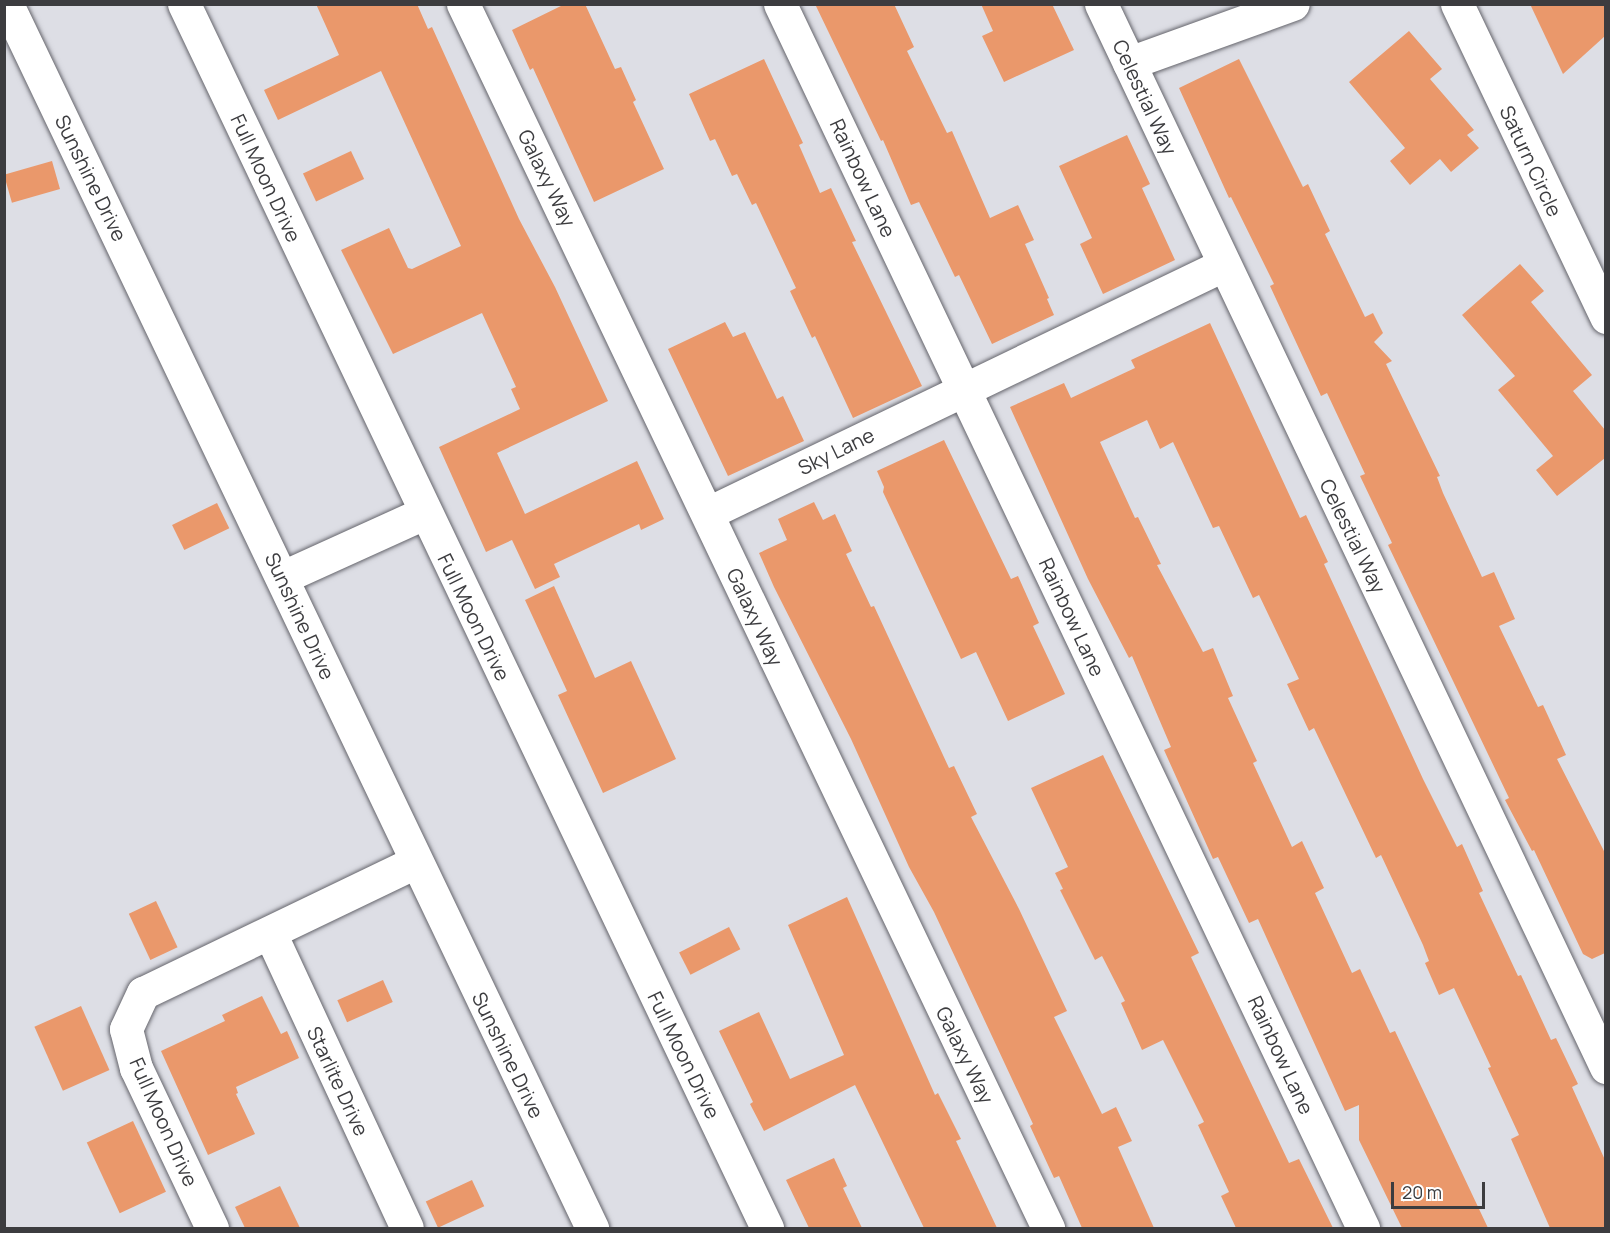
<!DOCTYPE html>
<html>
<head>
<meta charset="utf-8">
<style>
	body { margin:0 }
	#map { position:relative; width:1610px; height:1233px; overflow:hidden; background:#dddee5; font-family:Manrope,sans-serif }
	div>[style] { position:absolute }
	.building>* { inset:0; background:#ea986b; transform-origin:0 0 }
	.roads { filter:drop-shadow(0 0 2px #65656c) drop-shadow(0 0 2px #65656c) }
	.minor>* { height:33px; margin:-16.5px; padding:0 16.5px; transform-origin:16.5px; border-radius:16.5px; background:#fff }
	span { translate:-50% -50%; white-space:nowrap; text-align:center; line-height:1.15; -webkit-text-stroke:5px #fff; paint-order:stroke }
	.street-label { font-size:20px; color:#3c3c3f }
	.frame { position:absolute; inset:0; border:6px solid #3c3c3f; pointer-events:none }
	.scale { position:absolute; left:1391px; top:1182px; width:94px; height:27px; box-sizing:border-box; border:3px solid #3c3c3f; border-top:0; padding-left:8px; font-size:18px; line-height:21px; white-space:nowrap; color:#3c3c3f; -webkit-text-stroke:4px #fff; paint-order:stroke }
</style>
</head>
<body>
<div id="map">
	<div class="building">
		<div style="clip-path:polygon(316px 4px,417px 4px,428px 29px,432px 27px,519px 219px,555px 287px,608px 401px,497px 453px,525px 514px,637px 461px,664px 519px,641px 530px,639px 524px,554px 564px,560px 577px,535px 589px,512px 540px,486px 552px,439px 447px,520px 409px,511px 389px,516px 387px,482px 313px,393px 354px,341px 250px,389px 228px,408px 268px,412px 269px,461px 246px,381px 71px,278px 120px,264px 90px,339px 55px)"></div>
		<div style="clip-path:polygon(565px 4px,585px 4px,615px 69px,621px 67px,636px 100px,633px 102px,664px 169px,594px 202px,533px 68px,530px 70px,512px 30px)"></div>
		<div style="clip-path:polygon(815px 4px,894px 4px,914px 47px,907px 51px,947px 133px,952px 131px,990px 218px,1018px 205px,1034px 240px,1025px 244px,1049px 298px,1047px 299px,1054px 315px,992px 344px,959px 275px,955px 277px,919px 202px,911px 205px,883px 140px,881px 141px)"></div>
		<div style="clip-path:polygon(981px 4px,1052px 4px,1074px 50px,1004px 82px,982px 36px,993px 31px)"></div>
		<div style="clip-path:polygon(1530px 4px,1605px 4px,1605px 36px,1563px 74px)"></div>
		<div style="clip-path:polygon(1409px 31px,1442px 69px,1430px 79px,1474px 130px,1467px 135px,1479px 148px,1451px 172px,1440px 159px,1410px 185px,1390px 161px,1405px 148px,1349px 82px)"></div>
		<div style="clip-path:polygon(764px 59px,803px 143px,799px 145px,820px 193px,831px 188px,856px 241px,852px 242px,922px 386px,853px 418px,815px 336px,812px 338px,790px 291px,796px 288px,756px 203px,752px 205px,737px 174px,732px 176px,715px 139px,710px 141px,689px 94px)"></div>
		<div style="clip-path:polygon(1239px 59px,1303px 187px,1308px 184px,1330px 231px,1325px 234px,1365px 317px,1373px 313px,1383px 333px,1374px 342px,1392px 361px,1386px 364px,1440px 476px,1437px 477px,1443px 493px,1482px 577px,1494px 572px,1515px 619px,1499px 626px,1538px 707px,1543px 705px,1566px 755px,1557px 759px,1605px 853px,1605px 953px,1592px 959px,1583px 954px,1534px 850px,1532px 851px,1505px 800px,1509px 798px,1388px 545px,1392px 543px,1360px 476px,1365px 474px,1327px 393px,1321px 396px,1270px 286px,1274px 284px,1231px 197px,1229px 198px,1179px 88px)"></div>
		<div style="clip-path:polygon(1127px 135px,1150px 184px,1142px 188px,1175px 260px,1103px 294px,1080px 244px,1092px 238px,1059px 166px)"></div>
		<div style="left:351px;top:151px;width:31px;height:53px;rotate:65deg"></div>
		<div style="left:52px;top:161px;width:29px;height:50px;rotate:74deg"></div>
		<div style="clip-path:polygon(1520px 264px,1544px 291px,1531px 302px,1592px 375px,1573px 391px,1605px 430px,1605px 458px,1557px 496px,1536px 470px,1553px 456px,1498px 390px,1515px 376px,1462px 315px)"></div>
		<div style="clip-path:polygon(725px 322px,733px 337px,745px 332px,777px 399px,783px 396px,804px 441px,728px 476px,668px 349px)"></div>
		<div style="clip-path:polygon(1210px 323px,1300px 518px,1306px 515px,1328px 562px,1324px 564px,1423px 779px,1457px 847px,1462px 844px,1483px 891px,1479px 893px,1518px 976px,1521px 975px,1551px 1040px,1556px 1038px,1578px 1084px,1572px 1087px,1605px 1160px,1605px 1228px,1550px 1228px,1511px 1139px,1519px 1135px,1488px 1068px,1491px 1067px,1454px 988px,1439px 995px,1425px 963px,1429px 961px,1423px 945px,1381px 855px,1376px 858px,1314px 728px,1309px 731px,1287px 684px,1299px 679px,1259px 595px,1253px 598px,1219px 526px,1213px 528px,1173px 442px,1160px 449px,1147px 420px,1100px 442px,1135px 518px,1138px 517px,1161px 564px,1157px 565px,1203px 652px,1213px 648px,1233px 696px,1228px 698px,1257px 761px,1253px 763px,1292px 847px,1302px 841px,1324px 888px,1315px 893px,1352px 973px,1360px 969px,1390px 1033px,1395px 1031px,1488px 1228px,1402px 1228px,1359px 1140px,1359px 1105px,1345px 1111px,1258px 919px,1249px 923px,1218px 857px,1213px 859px,1164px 750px,1171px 747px,1132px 656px,1129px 658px,1088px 579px,1010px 407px,1064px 383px,1071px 398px,1135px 368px,1131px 360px)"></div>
		<div style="clip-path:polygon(944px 440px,1011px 579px,1018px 576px,1039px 623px,1033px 626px,1065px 694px,1008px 721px,976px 652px,961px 659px,883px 492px,884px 487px,877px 471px)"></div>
		<div style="clip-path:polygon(814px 502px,823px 520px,835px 514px,852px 551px,846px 554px,871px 607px,874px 606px,949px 768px,954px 766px,977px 814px,971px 817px,1019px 909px,1067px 1011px,1054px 1017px,1102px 1114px,1116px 1107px,1132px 1141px,1118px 1147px,1154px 1228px,1082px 1228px,1059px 1176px,1054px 1178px,1030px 1126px,1033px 1124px,934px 912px,909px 867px,851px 739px,774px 587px,759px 553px,787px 540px,778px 519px)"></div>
		<div style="left:217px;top:503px;width:28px;height:50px;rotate:64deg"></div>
		<div style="clip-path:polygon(554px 586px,595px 678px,631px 661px,676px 759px,603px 793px,558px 695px,567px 691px,525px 600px)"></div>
		<div style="clip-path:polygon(1103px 755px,1199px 953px,1191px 957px,1289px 1163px,1299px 1159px,1333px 1228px,1236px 1228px,1221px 1196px,1229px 1192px,1198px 1125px,1204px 1122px,1163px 1040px,1142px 1050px,1121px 1003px,1125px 1001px,1102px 956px,1095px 960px,1060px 890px,1063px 889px,1055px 873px,1068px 867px,1031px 788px)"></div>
		<div style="clip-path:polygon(847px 897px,935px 1095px,938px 1093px,961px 1139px,956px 1141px,997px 1228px,924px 1228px,855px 1085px,764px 1131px,750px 1104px,753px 1102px,719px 1031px,759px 1012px,790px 1079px,844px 1055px,788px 925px)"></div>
		<div style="left:156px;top:901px;width:51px;height:30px;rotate:65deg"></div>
		<div style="left:729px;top:927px;width:25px;height:56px;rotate:63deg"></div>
		<div style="left:383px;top:980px;width:24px;height:50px;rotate:66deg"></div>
		<div style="clip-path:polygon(262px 996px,281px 1034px,287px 1031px,299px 1058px,236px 1087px,238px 1093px,236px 1094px,255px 1134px,208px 1155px,161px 1051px,225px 1021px,222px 1015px)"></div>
		<div style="left:81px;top:1006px;width:70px;height:51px;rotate:66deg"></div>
		<div style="left:133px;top:1121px;width:78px;height:51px;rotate:65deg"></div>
		<div style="clip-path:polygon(834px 1158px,847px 1186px,843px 1188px,862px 1228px,809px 1228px,786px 1180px)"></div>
		<div style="left:472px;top:1180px;width:29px;height:51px;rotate:65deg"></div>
		<div style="clip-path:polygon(280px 1186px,300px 1228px,245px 1228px,235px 1207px)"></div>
	</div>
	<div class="roads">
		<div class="minor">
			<div style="left:7px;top:4px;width:1357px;rotate:64.45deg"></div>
			<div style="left:184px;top:4px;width:1356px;rotate:64.53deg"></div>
			<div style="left:463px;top:4px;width:1357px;rotate:64.45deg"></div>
			<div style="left:780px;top:4px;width:1356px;rotate:64.53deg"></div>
			<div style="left:1101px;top:4px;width:1177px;rotate:64.59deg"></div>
			<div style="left:1457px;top:4px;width:347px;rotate:64.5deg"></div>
			<div style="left:1129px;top:63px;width:174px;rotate:-19.8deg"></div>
			<div style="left:708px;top:513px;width:572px;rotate:-25.71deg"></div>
			<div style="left:283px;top:577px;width:155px;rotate:-24.4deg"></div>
			<div style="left:270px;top:933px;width:325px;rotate:65.1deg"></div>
			<div style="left:212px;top:1228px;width:177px;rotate:-115.4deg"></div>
			<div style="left:136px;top:1068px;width:40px;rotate:-104.4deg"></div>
			<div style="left:126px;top:1029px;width:40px;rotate:-65deg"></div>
			<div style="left:143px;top:993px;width:302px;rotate:-25.7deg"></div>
		</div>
	</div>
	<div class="street-label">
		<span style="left:1145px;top:97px;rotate:65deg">Celestial Way</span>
		<span style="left:1531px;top:161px;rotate:65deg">Saturn Circle</span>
		<span style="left:91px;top:178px;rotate:64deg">Sunshine Drive</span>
		<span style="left:266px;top:178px;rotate:65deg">Full Moon Drive</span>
		<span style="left:547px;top:178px;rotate:64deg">Galaxy Way</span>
		<span style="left:863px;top:178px;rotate:65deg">Rainbow Lane</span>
		<span style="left:836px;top:451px;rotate:-26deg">Sky Lane</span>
		<span style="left:1353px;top:536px;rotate:64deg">Celestial Way</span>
		<span style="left:300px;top:616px;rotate:65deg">Sunshine Drive</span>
		<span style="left:474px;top:617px;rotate:64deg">Full Moon Drive</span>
		<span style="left:755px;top:617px;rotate:65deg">Galaxy Way</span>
		<span style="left:1072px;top:617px;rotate:65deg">Rainbow Lane</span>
		<span style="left:508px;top:1055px;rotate:64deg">Sunshine Drive</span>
		<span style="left:684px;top:1055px;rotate:64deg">Full Moon Drive</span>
		<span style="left:965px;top:1055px;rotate:64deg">Galaxy Way</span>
		<span style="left:1281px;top:1055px;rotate:65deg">Rainbow Lane</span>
		<span style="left:338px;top:1081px;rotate:65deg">Starlite Drive</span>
		<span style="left:164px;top:1122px;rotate:66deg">Full Moon Drive</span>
	</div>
	<div class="frame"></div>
	<div class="scale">20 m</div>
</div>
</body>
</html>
